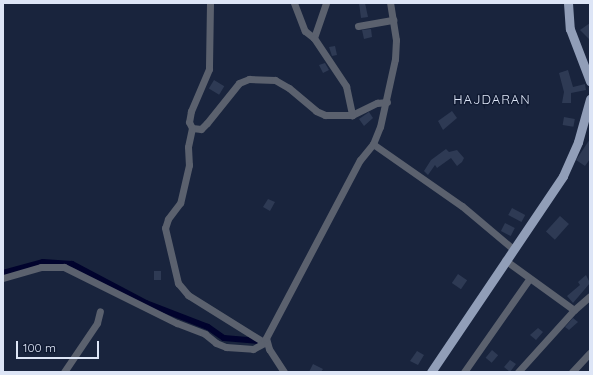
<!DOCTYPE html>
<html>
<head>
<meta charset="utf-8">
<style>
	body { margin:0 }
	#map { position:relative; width:593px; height:375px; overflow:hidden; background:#19243d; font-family:Quicksand,sans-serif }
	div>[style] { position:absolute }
	.canal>* { height:6px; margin:-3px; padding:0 3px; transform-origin:3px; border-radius:3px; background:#01032d }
	.building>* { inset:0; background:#2e3a54; transform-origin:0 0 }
	.minor>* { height:7px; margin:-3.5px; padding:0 3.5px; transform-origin:3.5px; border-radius:3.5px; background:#5b616e }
	.major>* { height:9px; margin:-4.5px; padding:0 4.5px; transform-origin:4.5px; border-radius:4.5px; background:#919eb8 }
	span { translate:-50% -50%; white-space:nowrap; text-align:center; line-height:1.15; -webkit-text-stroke:3px #101a32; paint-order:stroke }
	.quarter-label { font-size:13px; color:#dde5f6; letter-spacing:1px }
	.frame { position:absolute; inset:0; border:4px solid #dde5f6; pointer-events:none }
	.scale { position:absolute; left:16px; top:341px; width:83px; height:18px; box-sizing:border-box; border:2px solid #dde5f6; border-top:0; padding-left:5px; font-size:12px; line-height:14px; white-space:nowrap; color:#dde5f6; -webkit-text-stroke:3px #101a32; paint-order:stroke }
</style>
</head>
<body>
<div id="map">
	<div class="canal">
		<div style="left:3px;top:273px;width:41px;rotate:-15.4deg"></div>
		<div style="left:43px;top:262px;width:29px;rotate:4deg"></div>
		<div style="left:72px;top:264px;width:84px;rotate:27.8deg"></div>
		<div style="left:146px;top:303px;width:66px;rotate:21.2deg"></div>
		<div style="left:208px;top:327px;width:19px;rotate:35deg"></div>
		<div style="left:224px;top:338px;width:35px;rotate:5deg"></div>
	</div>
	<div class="building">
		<div style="clip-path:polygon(359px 3px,365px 3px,368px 17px,361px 18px)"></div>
		<div style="clip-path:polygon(590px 23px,590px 40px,580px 30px)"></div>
		<div style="clip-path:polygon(371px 29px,372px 37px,364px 39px,362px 30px)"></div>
		<div style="clip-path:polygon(335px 46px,337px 55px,332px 56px,329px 47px)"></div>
		<div style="clip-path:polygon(325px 63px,329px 70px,323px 73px,319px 65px)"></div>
		<div style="clip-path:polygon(568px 70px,573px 87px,585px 84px,586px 90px,571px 93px,571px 103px,562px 103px,564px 92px,559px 73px)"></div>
		<div style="left:214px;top:80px;width:12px;height:10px;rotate:31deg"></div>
		<div style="clip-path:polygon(452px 111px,457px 118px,443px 130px,438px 121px)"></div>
		<div style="clip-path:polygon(369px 112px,373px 118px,364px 126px,359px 119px)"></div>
		<div style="left:564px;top:117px;width:11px;height:8px;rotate:10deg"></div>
		<div style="clip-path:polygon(590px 139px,590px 159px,585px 166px,576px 160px)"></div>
		<div style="clip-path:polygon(446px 149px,449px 152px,457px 150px,464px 158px,462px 162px,457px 166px,451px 158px,437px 168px,435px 165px,428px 175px,424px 171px,431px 160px)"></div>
		<div style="clip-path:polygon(268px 199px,275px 202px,270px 211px,263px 207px)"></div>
		<div style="left:512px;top:208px;width:15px;height:8px;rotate:28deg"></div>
		<div style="left:560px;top:216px;width:12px;height:21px;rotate:42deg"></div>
		<div style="left:505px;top:223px;width:11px;height:9px;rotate:27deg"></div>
		<div style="left:154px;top:271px;width:7px;height:9px"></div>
		<div style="left:458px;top:274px;width:11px;height:11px;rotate:34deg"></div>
		<div style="clip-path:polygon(586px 275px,590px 283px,573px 303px,567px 296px,580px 285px,578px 282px)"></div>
		<div style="clip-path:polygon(573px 318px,578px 322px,569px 330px,565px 327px)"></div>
		<div style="clip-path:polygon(538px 328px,543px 332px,536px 340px,530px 335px)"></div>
		<div style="left:492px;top:350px;width:8px;height:10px;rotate:40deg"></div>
		<div style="clip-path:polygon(417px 351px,424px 355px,418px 365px,410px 361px)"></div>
		<div style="clip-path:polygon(510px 360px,516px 364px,510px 372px,504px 367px)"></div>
		<div style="clip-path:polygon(313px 364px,323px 369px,321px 372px,309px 372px)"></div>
	</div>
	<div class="minor">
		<div style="left:210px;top:3px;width:66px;rotate:90.9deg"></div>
		<div style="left:209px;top:69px;width:46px;rotate:113.2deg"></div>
		<div style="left:191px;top:111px;width:11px;rotate:100deg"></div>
		<div style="left:189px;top:122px;width:7px;rotate:63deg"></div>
		<div style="left:192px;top:128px;width:9px;rotate:6deg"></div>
		<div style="left:201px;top:129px;width:8px;rotate:-45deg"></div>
		<div style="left:207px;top:123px;width:51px;rotate:-51.3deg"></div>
		<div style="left:239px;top:83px;width:11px;rotate:-22deg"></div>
		<div style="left:249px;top:79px;width:26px;rotate:2deg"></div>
		<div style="left:275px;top:80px;width:16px;rotate:30deg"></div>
		<div style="left:289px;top:88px;width:35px;rotate:40deg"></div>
		<div style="left:316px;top:111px;width:10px;rotate:24deg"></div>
		<div style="left:325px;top:115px;width:27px"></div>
		<div style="left:352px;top:115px;width:28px;rotate:-26deg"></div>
		<div style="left:377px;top:103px;width:10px;rotate:-6deg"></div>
		<div style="left:294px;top:3px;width:30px;rotate:69deg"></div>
		<div style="left:305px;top:31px;width:11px;rotate:38deg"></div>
		<div style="left:326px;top:3px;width:37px;rotate:109deg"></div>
		<div style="left:314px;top:38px;width:58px;rotate:56.3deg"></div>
		<div style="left:346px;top:86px;width:30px;rotate:78deg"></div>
		<div style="left:358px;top:26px;width:36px;rotate:-10deg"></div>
		<div style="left:192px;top:128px;width:19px;rotate:102deg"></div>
		<div style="left:188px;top:147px;width:18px;rotate:87deg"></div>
		<div style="left:189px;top:165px;width:39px;rotate:103deg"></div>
		<div style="left:180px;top:203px;width:20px;rotate:127deg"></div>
		<div style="left:168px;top:219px;width:9px;rotate:108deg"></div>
		<div style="left:165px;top:228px;width:57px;rotate:76.7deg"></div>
		<div style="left:178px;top:283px;width:16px;rotate:50deg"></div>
		<div style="left:188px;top:295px;width:91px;rotate:31.9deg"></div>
		<div style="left:373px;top:144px;width:108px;rotate:34.9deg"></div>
		<div style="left:462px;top:206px;width:67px;rotate:40.1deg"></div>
		<div style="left:505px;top:260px;width:85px;rotate:35.9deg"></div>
		<div style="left:574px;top:310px;width:84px;rotate:132.1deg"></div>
		<div style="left:3px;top:278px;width:40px;rotate:-16deg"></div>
		<div style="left:41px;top:267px;width:23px"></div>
		<div style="left:64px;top:267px;width:126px;rotate:26.4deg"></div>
		<div style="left:177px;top:323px;width:30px;rotate:21deg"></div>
		<div style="left:205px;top:334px;width:14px;rotate:39deg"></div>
		<div style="left:216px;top:343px;width:11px;rotate:22deg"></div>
		<div style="left:226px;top:347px;width:27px;rotate:4deg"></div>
		<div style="left:253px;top:349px;width:15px;rotate:-28deg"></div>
		<div style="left:574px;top:310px;width:21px;rotate:-41deg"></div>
		<div style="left:64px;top:372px;width:59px;rotate:-56deg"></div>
		<div style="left:97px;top:323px;width:12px;rotate:-76deg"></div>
		<div style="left:284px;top:372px;width:27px;rotate:-123deg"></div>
		<div style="left:269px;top:349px;width:11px;rotate:-105deg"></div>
		<div style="left:266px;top:338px;width:201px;rotate:-62.2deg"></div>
		<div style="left:360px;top:160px;width:21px;rotate:-51deg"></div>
		<div style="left:373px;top:144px;width:18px;rotate:-68deg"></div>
		<div style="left:380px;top:127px;width:70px;rotate:-77.6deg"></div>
		<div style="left:395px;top:59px;width:19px;rotate:-87deg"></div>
		<div style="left:396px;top:40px;width:37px;rotate:-99deg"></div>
		<div style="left:464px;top:372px;width:113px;rotate:-55deg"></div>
		<div style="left:572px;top:372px;width:26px;rotate:-47deg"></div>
	</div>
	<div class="major">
		<div style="left:568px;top:3px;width:26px;rotate:86deg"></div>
		<div style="left:570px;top:29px;width:56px;rotate:69deg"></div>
		<div style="left:431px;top:372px;width:236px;rotate:-56deg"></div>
		<div style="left:563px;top:176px;width:37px;rotate:-66deg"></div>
		<div style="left:578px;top:142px;width:45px;rotate:-74.4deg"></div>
	</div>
	<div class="quarter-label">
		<span style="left:492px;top:99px">HAJDARAN</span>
	</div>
	<div class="frame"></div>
	<div class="scale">100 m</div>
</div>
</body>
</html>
